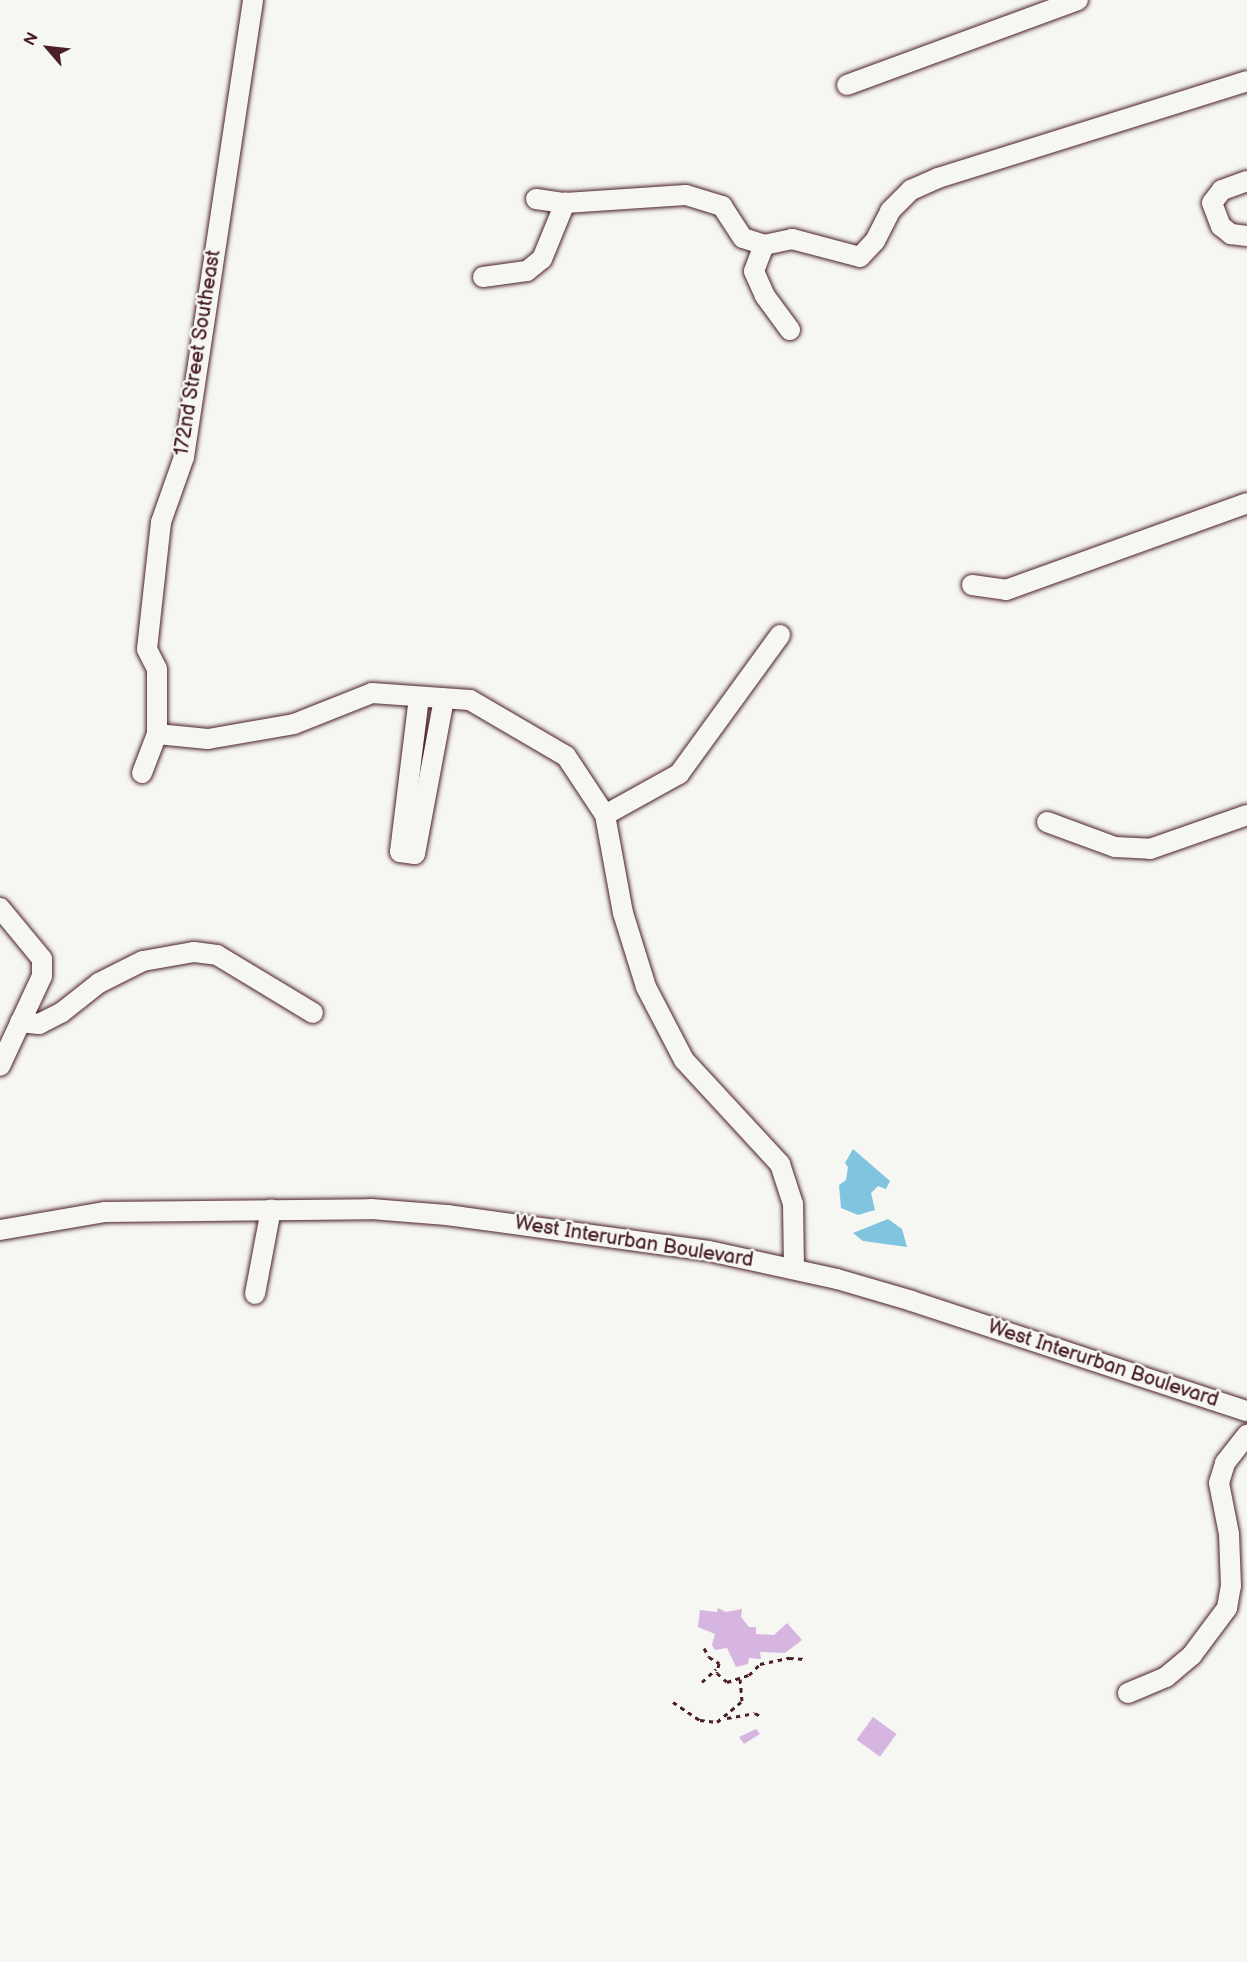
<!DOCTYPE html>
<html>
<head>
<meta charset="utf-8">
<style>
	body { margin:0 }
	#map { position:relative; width:1247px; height:1962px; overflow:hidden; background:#f6f6f2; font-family:"Balsamiq Sans",sans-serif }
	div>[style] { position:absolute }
	.water>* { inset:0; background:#80c4e0 }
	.building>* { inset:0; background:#d6b5e0; transform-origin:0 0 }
	.path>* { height:3px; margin-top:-1.5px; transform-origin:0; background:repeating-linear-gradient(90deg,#4a1f2b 0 4.5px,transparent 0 9px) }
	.roads { filter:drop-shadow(0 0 2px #4a1f2b) drop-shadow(0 0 2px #4a1f2b) }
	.minor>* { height:20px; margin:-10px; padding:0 10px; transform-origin:10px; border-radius:10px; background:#f6f6f2 }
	span { translate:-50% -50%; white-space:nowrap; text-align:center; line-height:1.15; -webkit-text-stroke:5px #f6f6f2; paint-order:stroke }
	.street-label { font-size:20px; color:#4a1f2b }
	.north { position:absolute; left:18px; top:18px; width:60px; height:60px; -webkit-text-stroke:4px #f6f6f2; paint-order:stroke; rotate:298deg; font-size:16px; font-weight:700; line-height:24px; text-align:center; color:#4a1f2b }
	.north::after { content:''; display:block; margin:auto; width:21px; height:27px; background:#4a1f2b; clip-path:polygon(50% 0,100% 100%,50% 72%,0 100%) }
</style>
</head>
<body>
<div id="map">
	<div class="water">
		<div style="clip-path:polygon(853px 1149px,890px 1181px,886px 1189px,878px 1186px,871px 1193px,875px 1210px,858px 1215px,841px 1208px,839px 1185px,846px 1180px,848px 1167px,845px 1163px)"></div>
		<div style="clip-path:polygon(888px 1219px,902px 1229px,907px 1247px,863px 1241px,853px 1233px)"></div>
	</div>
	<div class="building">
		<div style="clip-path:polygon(718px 1608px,726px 1612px,742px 1609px,741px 1617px,749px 1627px,756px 1627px,756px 1634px,774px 1635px,787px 1623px,802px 1640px,785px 1653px,760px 1652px,761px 1659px,749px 1658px,748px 1664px,736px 1667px,727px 1648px,715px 1650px,712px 1645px,715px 1634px,698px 1627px,700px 1610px,717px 1612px)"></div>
		<div style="left:873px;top:1717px;width:29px;height:28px;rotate:36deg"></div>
		<div style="clip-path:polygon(756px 1729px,760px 1734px,744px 1744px,739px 1737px)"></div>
	</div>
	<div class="path">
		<div style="left:704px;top:1648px;width:10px;rotate:61deg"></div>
		<div style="left:709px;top:1657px;width:12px;rotate:31deg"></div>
		<div style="left:719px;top:1663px;width:10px;rotate:101deg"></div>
		<div style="left:717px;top:1673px;width:13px;rotate:42deg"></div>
		<div style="left:727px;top:1682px;width:23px;rotate:-18deg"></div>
		<div style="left:749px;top:1675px;width:16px;rotate:-45deg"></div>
		<div style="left:760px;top:1664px;width:30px;rotate:-12deg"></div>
		<div style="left:789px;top:1658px;width:16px;rotate:4deg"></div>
		<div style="left:702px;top:1682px;width:19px;rotate:-43deg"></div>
		<div style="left:673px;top:1702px;width:32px;rotate:34deg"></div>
		<div style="left:700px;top:1720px;width:17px;rotate:7deg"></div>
		<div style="left:717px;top:1722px;width:33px;rotate:-40deg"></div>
		<div style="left:742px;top:1701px;width:22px;rotate:-95deg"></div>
		<div style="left:727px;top:1718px;width:28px;rotate:-10deg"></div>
		<div style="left:755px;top:1713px;width:6px;rotate:31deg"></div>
	</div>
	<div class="roads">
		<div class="minor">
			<div style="left:847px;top:85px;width:246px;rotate:-20.2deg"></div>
			<div style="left:1247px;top:181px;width:27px;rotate:160deg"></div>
			<div style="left:1222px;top:190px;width:16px;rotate:128deg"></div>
			<div style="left:1212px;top:203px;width:25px;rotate:69deg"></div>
			<div style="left:1221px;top:226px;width:13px;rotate:39deg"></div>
			<div style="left:1231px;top:234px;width:16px;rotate:7deg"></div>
			<div style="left:536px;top:199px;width:29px;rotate:8deg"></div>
			<div style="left:565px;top:203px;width:121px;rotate:-3.8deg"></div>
			<div style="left:686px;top:195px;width:38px;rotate:17deg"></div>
			<div style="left:722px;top:206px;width:38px;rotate:57deg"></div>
			<div style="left:743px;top:238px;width:22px;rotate:18deg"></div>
			<div style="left:483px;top:277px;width:44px;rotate:-7.8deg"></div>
			<div style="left:527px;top:271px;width:19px;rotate:-39deg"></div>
			<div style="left:542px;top:259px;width:61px;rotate:-67.7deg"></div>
			<div style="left:790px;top:330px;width:42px;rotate:-126.3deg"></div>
			<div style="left:765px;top:296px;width:27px;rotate:-114deg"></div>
			<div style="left:754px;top:271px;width:28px;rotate:-69deg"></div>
			<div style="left:764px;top:245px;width:29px;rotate:-12deg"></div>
			<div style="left:792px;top:239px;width:70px;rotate:14.8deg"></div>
			<div style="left:860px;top:257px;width:22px;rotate:-47deg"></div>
			<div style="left:875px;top:241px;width:34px;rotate:-63deg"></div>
			<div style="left:890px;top:211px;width:30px;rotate:-45deg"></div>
			<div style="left:911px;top:190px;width:30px;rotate:-24deg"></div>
			<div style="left:938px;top:178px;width:324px;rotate:-17.4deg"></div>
			<div style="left:972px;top:585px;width:34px;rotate:8deg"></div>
			<div style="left:1006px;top:590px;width:256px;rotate:-19.8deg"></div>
			<div style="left:419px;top:697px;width:156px;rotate:97deg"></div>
			<div style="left:400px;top:852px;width:15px;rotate:8deg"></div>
			<div style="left:415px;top:854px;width:158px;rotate:-79.4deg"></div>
			<div style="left:157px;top:734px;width:51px;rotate:5.6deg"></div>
			<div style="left:208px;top:739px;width:87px;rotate:-9.9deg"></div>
			<div style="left:294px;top:724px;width:84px;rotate:-21.7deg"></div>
			<div style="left:372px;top:693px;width:98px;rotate:4.1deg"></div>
			<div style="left:470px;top:700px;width:111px;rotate:30.3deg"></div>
			<div style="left:566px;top:756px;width:71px;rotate:56.5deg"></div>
			<div style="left:605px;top:815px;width:100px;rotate:79.6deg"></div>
			<div style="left:623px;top:913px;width:77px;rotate:72.7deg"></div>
			<div style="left:646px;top:987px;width:82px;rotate:62.5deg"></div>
			<div style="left:684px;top:1060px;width:142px;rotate:47.3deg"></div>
			<div style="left:780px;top:1164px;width:42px;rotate:72deg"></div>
			<div style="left:793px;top:1204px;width:65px;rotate:89.1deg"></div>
			<div style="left:142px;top:773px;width:42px;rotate:-69deg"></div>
			<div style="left:157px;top:734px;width:65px;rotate:-90deg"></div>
			<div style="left:157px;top:669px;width:22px;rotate:-117deg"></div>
			<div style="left:147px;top:649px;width:128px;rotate:-83.7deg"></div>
			<div style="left:161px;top:522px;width:69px;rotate:-70.5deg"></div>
			<div style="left:184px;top:457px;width:462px;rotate:-81.4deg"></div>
			<div style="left:605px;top:815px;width:85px;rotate:-29deg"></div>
			<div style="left:679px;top:774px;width:172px;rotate:-54deg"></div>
			<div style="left:1047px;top:822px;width:72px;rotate:20.2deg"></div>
			<div style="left:1115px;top:847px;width:35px;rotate:3deg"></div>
			<div style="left:1150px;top:849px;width:103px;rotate:-19.3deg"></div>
			<div style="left:0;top:908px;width:66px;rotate:50.5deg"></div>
			<div style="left:42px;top:959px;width:17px;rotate:90deg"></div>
			<div style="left:42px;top:976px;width:99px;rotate:115deg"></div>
			<div style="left:20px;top:1022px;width:19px;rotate:6deg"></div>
			<div style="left:39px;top:1024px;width:25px;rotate:-27deg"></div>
			<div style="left:61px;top:1013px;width:48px;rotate:-38.3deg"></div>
			<div style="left:99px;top:983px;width:49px;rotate:-26.6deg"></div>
			<div style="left:143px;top:961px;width:52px;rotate:-10deg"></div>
			<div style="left:194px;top:952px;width:23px;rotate:7deg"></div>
			<div style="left:217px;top:955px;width:112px;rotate:31.1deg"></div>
			<div style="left:0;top:1230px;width:107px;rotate:-9.7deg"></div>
			<div style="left:105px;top:1212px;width:266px;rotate:-0.6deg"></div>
			<div style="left:371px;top:1209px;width:76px;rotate:4.5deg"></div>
			<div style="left:447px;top:1215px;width:264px;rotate:7.8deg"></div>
			<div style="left:709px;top:1251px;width:131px;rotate:12.3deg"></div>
			<div style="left:837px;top:1279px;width:78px;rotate:16.3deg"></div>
			<div style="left:912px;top:1301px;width:353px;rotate:18.2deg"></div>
			<div style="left:255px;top:1294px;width:86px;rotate:-79.3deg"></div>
			<div style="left:1128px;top:1693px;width:41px;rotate:-22.8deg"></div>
			<div style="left:1166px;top:1677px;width:34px;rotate:-40deg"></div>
			<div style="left:1192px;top:1655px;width:59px;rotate:-53.3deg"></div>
			<div style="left:1227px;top:1608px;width:22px;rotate:-80deg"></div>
			<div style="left:1231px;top:1586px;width:52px;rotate:-92.2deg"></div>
			<div style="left:1229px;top:1534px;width:52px;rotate:-101.1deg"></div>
			<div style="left:1219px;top:1483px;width:21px;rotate:-73deg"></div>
			<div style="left:1225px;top:1463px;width:36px;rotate:-52deg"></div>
		</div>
	</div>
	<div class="street-label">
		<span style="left:198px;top:353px;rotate:-81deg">172nd Street Southeast</span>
		<span style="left:634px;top:1242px;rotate:9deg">West Interurban Boulevard</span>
		<span style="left:1103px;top:1364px;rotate:18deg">West Interurban Boulevard</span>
	</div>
	<div class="north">N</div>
</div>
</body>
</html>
